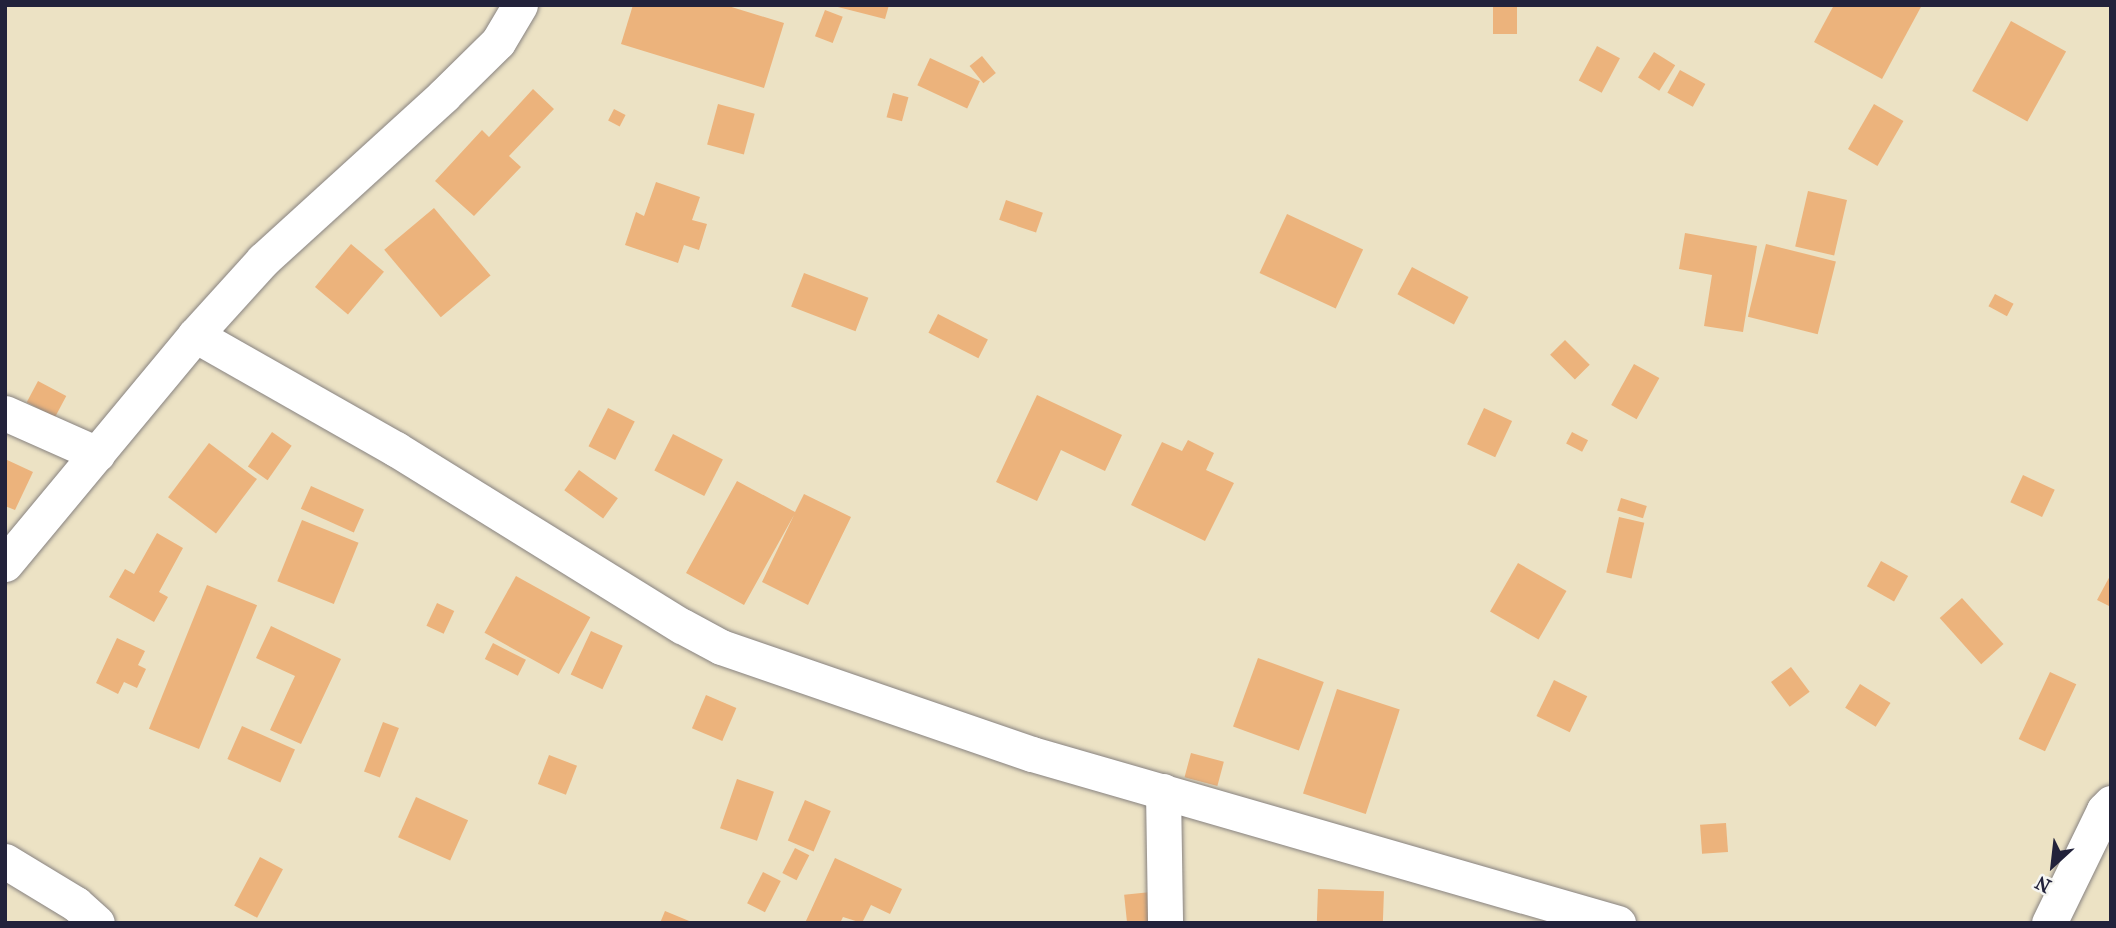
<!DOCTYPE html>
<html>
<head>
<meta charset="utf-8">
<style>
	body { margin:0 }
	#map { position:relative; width:2116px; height:928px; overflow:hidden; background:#ece2c4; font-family:"IM FELL French Canon",serif }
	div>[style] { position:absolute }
	.building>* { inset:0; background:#ecb37c; transform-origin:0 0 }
	.roads { filter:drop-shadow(0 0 2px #878280) drop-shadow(0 0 2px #878280) }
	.minor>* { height:35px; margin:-17.5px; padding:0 17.5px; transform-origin:17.5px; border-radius:17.5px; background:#fff }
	span { translate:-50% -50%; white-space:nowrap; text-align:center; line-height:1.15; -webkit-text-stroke:5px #f6f6f2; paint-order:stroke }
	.frame { position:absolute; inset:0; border:7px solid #22223b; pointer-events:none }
	.north { position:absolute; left:2018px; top:830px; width:70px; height:70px; -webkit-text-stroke:5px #f6f6f2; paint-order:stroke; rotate:207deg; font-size:19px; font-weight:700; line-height:28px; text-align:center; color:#22223b }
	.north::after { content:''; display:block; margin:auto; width:24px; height:32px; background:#22223b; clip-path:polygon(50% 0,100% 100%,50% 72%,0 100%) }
</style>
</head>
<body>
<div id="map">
	<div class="building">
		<div style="clip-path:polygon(633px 5px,725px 5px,784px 23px,764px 88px,621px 44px)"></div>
		<div style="clip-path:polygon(830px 5px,889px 5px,885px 19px)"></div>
		<div style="left:1493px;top:5px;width:24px;height:29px"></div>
		<div style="clip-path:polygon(1834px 5px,1922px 5px,1882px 79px,1814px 42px)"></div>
		<div style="left:825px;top:10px;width:19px;height:28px;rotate:21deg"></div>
		<div style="left:2011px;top:21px;width:63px;height:80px;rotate:29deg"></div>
		<div style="left:1597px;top:46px;width:26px;height:39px;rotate:28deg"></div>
		<div style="left:1654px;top:52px;width:25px;height:30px;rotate:32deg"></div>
		<div style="left:982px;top:56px;width:22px;height:16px;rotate:51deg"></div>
		<div style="left:930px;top:58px;width:55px;height:30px;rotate:25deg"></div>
		<div style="left:1680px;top:70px;width:29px;height:26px;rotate:29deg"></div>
		<div style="clip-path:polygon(533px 89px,554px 109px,509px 156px,521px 167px,474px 216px,435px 181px,482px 130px,489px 137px)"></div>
		<div style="left:893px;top:93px;width:16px;height:25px;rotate:15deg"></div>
		<div style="left:718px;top:104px;width:38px;height:42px;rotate:15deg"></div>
		<div style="left:1874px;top:104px;width:34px;height:52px;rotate:30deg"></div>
		<div style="left:614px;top:109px;width:13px;height:13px;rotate:27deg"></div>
		<div style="clip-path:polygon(656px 182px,700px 197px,692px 220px,707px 224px,699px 250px,684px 245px,678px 263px,625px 245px,636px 212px,644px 216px)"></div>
		<div style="left:1808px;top:191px;width:40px;height:57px;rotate:13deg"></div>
		<div style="left:1006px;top:200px;width:39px;height:21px;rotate:19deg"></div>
		<div style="left:434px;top:208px;width:88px;height:65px;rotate:50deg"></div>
		<div style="left:1287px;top:214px;width:84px;height:65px;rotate:25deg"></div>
		<div style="clip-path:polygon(1685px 233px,1757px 246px,1743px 332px,1704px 326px,1712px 275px,1679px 269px)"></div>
		<div style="left:351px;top:244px;width:43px;height:56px;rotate:40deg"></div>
		<div style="left:1766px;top:244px;width:72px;height:75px;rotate:14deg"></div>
		<div style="left:1412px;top:267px;width:64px;height:31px;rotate:28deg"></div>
		<div style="left:804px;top:273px;width:69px;height:36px;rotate:21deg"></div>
		<div style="left:1995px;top:294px;width:21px;height:14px;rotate:28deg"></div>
		<div style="left:938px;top:314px;width:56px;height:21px;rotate:27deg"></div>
		<div style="left:1565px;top:340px;width:35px;height:21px;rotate:45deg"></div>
		<div style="left:1634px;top:364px;width:29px;height:47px;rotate:29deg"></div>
		<div style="left:38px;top:381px;width:32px;height:24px;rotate:28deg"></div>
		<div style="clip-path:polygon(1037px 395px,1122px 435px,1105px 471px,1061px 450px,1037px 501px,996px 482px)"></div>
		<div style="left:608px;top:408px;width:30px;height:43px;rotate:27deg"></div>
		<div style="left:1484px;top:408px;width:31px;height:40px;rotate:25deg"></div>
		<div style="left:272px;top:432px;width:24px;height:42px;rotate:35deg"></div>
		<div style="left:1572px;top:432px;width:18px;height:13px;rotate:27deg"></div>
		<div style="left:673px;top:434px;width:56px;height:41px;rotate:27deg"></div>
		<div style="clip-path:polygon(1188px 440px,1214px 453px,1206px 470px,1234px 483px,1205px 541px,1131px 505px,1162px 442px,1182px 451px)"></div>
		<div style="left:209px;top:443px;width:60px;height:68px;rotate:37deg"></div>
		<div style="clip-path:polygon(5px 459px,33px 472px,15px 510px,5px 506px)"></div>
		<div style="left:579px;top:470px;width:48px;height:25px;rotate:36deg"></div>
		<div style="left:2023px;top:475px;width:35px;height:30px;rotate:25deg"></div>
		<div style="clip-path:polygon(737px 481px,795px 512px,804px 494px,851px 517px,808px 605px,762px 582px,794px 515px,744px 605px,686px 573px)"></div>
		<div style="left:311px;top:486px;width:58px;height:25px;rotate:24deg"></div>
		<div style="left:1621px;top:498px;width:27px;height:13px;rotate:17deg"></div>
		<div style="left:1619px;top:517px;width:26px;height:57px;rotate:13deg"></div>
		<div style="left:302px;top:520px;width:61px;height:66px;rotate:22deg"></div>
		<div style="clip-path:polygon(157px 533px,183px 548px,159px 592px,168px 597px,154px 622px,109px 597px,125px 569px,134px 574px)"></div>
		<div style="left:1881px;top:561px;width:31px;height:29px;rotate:29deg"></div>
		<div style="left:1518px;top:563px;width:56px;height:56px;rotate:30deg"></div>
		<div style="clip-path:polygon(2111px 574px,2111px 607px,2097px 600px)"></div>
		<div style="left:516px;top:576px;width:85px;height:65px;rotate:29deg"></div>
		<div style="left:207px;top:585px;width:54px;height:155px;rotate:22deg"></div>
		<div style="left:1962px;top:598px;width:62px;height:30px;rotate:48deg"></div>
		<div style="left:437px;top:603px;width:19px;height:25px;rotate:25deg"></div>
		<div style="clip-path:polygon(271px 626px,341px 659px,301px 744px,270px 730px,295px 676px,256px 658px)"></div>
		<div style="left:591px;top:631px;width:35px;height:48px;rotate:25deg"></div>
		<div style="clip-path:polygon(117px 638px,145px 651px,138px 665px,146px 669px,137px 688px,124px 682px,118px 694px,96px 683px)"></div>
		<div style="left:493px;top:643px;width:37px;height:18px;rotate:27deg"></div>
		<div style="left:1258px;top:658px;width:70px;height:73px;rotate:20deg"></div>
		<div style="left:1791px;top:667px;width:31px;height:25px;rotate:53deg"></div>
		<div style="left:2050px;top:672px;width:29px;height:74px;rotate:25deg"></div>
		<div style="left:1554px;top:680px;width:37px;height:40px;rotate:26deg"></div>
		<div style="left:1860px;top:684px;width:36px;height:28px;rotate:32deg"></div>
		<div style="left:1337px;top:689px;width:66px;height:110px;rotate:18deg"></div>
		<div style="left:706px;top:695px;width:33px;height:36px;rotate:23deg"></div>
		<div style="left:383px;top:722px;width:17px;height:53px;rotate:21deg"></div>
		<div style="left:242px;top:726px;width:58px;height:36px;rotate:24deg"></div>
		<div style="left:1191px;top:753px;width:34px;height:25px;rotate:15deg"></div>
		<div style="left:549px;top:755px;width:30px;height:31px;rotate:21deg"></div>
		<div style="left:737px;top:779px;width:39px;height:52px;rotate:19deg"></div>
		<div style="left:416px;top:797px;width:57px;height:44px;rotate:24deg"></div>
		<div style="left:805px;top:800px;width:28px;height:44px;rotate:23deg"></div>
		<div style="left:1726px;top:823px;width:29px;height:26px;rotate:86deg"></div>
		<div style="left:795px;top:848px;width:16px;height:28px;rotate:27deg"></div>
		<div style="left:260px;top:857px;width:26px;height:55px;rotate:28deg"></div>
		<div style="clip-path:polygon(835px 858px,902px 889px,890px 914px,871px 905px,862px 923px,843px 917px,840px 923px,805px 923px)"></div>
		<div style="left:763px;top:872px;width:20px;height:35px;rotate:27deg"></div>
		<div style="left:1318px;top:889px;width:66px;height:34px;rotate:2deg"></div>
		<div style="left:1151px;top:892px;width:31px;height:27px;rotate:84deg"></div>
		<div style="clip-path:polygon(665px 911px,694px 923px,660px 923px)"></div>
	</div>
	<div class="roads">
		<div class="minor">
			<div style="left:195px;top:335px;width:231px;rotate:29.6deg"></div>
			<div style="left:396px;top:449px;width:336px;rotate:31.8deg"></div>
			<div style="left:682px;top:626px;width:44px;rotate:28.3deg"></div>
			<div style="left:721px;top:647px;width:329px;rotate:19deg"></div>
			<div style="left:1032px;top:754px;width:610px;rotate:16.09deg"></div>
			<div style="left:5px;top:413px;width:101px;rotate:24deg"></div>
			<div style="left:5px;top:564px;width:298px;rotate:-50.3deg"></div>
			<div style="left:195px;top:335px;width:101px;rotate:-47.8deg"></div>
			<div style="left:263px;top:260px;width:244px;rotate:-42.3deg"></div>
			<div style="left:443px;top:96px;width:77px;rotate:-44.5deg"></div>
			<div style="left:498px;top:42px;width:43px;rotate:-59.3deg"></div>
			<div style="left:1163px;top:791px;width:132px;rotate:89.1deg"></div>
			<div style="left:5px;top:861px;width:83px;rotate:31.2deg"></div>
			<div style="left:76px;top:904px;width:28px;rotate:42deg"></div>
			<div style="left:2049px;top:923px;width:126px;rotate:-64deg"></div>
			<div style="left:2104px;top:810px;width:10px;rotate:-45deg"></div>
		</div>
	</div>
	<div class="frame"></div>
	<div class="north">N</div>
</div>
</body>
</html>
